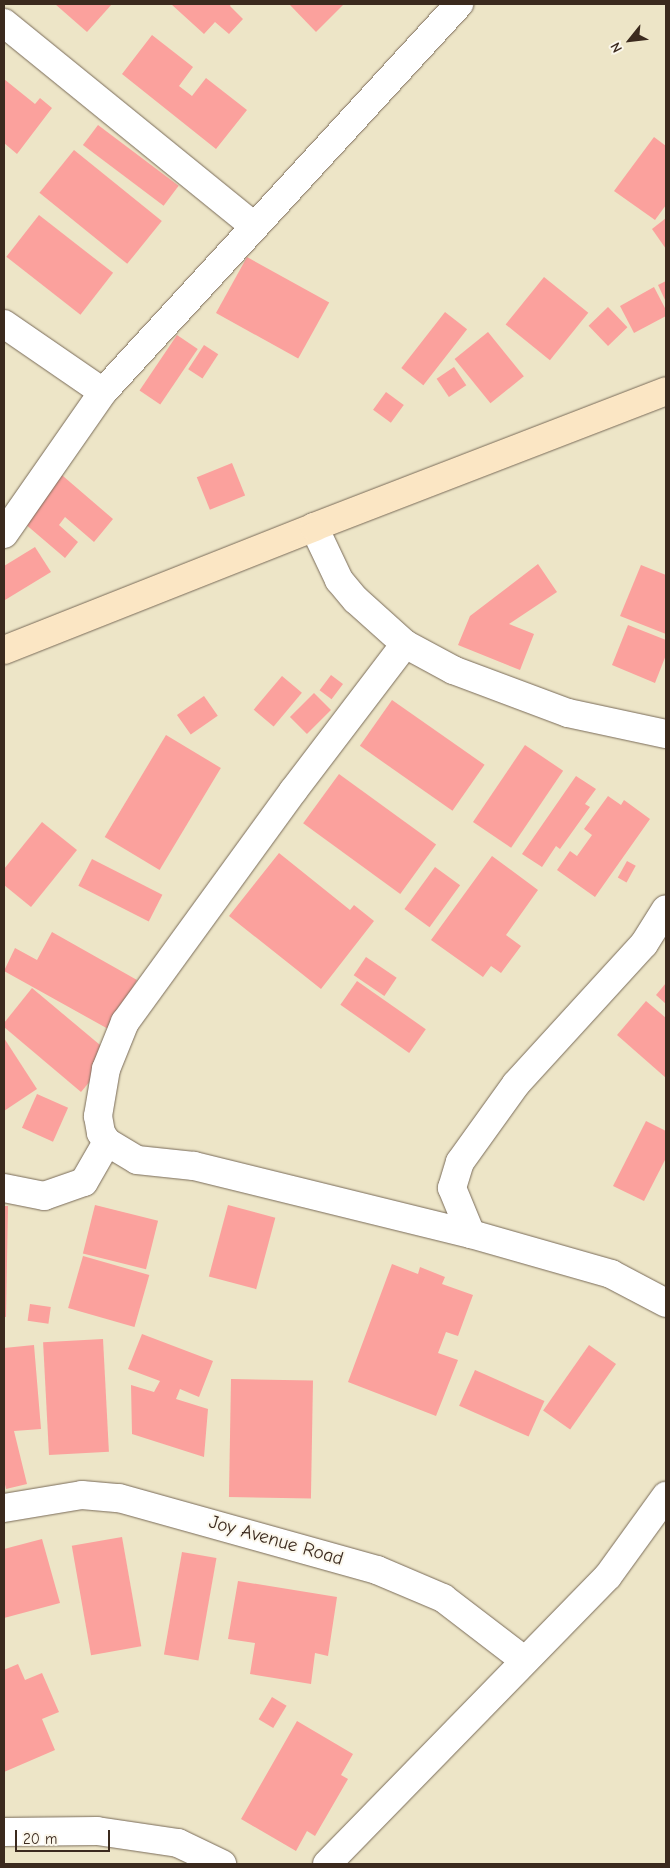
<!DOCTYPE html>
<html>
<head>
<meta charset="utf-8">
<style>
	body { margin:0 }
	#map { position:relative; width:670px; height:1868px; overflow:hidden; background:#ede5c7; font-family:"Comic Neue",sans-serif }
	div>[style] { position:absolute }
	.building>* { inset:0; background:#fba19d; transform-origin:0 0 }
	.roads { filter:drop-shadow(0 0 1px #796b59) drop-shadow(0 0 1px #796b59) }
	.street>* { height:28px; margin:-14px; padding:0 14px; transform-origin:14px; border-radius:14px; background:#fff }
	.secondary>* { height:28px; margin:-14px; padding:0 14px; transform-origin:14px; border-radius:14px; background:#fbe6c4 }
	span { translate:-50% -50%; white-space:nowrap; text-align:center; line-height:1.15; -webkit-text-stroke:4px #fbf7ec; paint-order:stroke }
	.street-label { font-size:19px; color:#3b2a1e }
	.frame { position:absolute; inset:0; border:5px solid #3b2a1e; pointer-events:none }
	.north { position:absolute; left:605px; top:15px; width:50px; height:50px; -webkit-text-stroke:4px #fbf7ec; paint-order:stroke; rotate:241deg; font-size:14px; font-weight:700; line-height:20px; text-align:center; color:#3b2a1e }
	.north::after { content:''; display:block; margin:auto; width:18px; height:22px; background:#3b2a1e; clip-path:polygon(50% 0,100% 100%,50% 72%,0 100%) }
	.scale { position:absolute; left:15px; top:1830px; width:95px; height:22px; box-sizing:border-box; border:2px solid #3b2a1e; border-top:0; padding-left:6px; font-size:15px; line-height:18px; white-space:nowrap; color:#3b2a1e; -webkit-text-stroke:4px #fbf7ec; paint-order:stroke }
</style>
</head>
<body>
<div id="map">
	<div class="building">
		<div style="clip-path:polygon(55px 4px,112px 4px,87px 32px)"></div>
		<div style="clip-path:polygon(171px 4px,231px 4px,230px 6px,243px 19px,229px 34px,215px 22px,204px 34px)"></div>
		<div style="clip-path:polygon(289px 4px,344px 4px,316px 32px)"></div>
		<div style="clip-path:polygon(152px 35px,193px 67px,179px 86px,192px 96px,206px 78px,247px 110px,216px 149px,122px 74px)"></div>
		<div style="clip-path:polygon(4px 79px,35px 104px,40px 98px,52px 108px,17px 154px,4px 143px)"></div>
		<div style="left:98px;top:125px;width:101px;height:25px;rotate:37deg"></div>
		<div style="clip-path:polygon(654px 137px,666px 146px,666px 205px,655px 220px,614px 191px)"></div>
		<div style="left:74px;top:150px;width:113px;height:55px;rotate:39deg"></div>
		<div style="left:39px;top:215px;width:94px;height:53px;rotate:38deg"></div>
		<div style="clip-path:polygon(666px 218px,666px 249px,652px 229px)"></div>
		<div style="left:247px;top:257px;width:94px;height:64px;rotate:29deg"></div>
		<div style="left:544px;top:277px;width:57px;height:61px;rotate:39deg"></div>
		<div style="clip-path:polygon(666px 281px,666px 302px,658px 285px)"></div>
		<div style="clip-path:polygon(654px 287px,666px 310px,666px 316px,634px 333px,620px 306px)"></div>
		<div style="left:608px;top:307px;width:28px;height:27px;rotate:46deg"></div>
		<div style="left:445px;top:312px;width:28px;height:71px;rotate:38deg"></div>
		<div style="left:488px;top:332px;width:57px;height:43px;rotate:51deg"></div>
		<div style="left:177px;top:335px;width:25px;height:67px;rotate:34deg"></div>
		<div style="left:204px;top:345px;width:17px;height:29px;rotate:33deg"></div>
		<div style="left:454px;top:367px;width:22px;height:21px;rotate:56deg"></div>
		<div style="left:386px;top:392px;width:22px;height:22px;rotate:36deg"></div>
		<div style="left:232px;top:463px;width:35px;height:38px;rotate:68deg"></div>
		<div style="clip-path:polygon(56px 470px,113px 519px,94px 542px,65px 517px,59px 525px,78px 542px,65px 558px,17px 517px)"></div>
		<div style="clip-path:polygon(35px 547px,51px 572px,5px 600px,4px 566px)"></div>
		<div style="clip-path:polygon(538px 564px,557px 592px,509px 624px,534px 634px,520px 670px,458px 645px,470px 616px)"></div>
		<div style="clip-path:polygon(641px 565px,666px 575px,666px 634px,620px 616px)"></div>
		<div style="clip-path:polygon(628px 625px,666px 640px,666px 655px,655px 683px,612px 665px)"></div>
		<div style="left:331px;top:675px;width:15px;height:19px;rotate:37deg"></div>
		<div style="left:282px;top:676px;width:26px;height:44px;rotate:40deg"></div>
		<div style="left:314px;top:693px;width:24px;height:34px;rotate:45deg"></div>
		<div style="left:204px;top:696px;width:24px;height:33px;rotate:55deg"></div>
		<div style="left:392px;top:700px;width:113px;height:56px;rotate:35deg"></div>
		<div style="left:166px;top:735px;width:64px;height:119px;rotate:31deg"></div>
		<div style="left:525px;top:745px;width:46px;height:93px;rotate:34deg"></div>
		<div style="left:339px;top:774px;width:120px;height:61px;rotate:36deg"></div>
		<div style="clip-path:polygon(576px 776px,596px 789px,585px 804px,590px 807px,560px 849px,556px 846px,542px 867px,522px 854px)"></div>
		<div style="clip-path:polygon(608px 796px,621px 805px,624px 800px,650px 819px,595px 897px,557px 870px,570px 851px,577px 856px,592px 835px,584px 829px)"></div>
		<div style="clip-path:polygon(42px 822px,77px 850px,31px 907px,4px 885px,4px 869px)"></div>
		<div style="clip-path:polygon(279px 853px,350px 910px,354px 905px,374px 921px,321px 989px,229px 916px)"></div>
		<div style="clip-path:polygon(492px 856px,538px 890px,506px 935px,521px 946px,501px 973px,491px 966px,483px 977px,431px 940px)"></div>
		<div style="left:92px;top:859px;width:79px;height:30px;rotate:27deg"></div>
		<div style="left:627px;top:861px;width:10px;height:19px;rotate:29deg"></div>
		<div style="left:435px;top:867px;width:31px;height:52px;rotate:36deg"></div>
		<div style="clip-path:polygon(52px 932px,137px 980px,110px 1030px,4px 971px,15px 948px,37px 960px)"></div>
		<div style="left:366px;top:957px;width:37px;height:22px;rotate:34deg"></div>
		<div style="left:357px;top:981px;width:84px;height:29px;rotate:35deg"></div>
		<div style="clip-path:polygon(666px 983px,666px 1004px,656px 995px)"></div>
		<div style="clip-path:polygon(32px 988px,112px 1055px,81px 1092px,4px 1027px,4px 1023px)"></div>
		<div style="clip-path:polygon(646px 1001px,666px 1018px,666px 1078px,617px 1035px)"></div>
		<div style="clip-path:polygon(4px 1038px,37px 1089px,4px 1111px)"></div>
		<div style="left:37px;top:1094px;width:34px;height:37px;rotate:24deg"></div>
		<div style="clip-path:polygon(646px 1121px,666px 1131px,666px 1158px,644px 1201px,613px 1186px)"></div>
		<div style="left:95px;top:1205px;width:65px;height:50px;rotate:14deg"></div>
		<div style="left:228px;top:1205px;width:49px;height:74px;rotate:15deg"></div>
		<div style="clip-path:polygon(4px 1206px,8px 1206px,6px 1317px,4px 1317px)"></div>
		<div style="left:83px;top:1256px;width:69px;height:54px;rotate:16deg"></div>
		<div style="clip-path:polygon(392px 1264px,418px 1274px,420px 1267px,445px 1277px,442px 1284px,473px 1295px,458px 1336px,446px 1332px,438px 1353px,458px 1360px,436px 1416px,348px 1382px)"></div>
		<div style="left:30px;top:1304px;width:21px;height:17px;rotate:8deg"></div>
		<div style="clip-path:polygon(142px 1334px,213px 1361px,199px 1397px,180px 1389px,176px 1399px,208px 1409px,204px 1457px,132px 1434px,131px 1385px,154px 1392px,160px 1381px,128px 1369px)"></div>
		<div style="left:103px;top:1339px;width:113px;height:60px;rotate:87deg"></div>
		<div style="clip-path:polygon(34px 1345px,41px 1429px,14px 1431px,27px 1484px,6px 1489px,4px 1480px,4px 1348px)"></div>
		<div style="left:589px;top:1345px;width:33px;height:80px;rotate:35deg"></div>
		<div style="left:475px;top:1370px;width:76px;height:39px;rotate:24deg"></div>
		<div style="left:231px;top:1379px;width:82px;height:118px;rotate:1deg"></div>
		<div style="left:122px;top:1537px;width:111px;height:51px;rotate:80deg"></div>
		<div style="clip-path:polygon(42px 1539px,60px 1603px,4px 1618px,4px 1549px)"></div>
		<div style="left:182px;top:1552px;width:35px;height:104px;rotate:10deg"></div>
		<div style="clip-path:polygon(238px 1581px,337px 1597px,328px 1656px,315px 1653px,311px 1684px,250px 1674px,255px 1643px,228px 1639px)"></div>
		<div style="clip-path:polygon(18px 1664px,25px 1680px,42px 1673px,59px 1712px,42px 1719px,55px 1750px,4px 1772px,4px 1670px)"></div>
		<div style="left:272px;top:1697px;width:17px;height:26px;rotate:31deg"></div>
		<div style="clip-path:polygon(297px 1721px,353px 1754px,341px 1775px,348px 1779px,315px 1836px,307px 1831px,296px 1851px,241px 1819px)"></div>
	</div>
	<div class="roads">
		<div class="street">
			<div style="left:4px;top:23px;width:322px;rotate:39.1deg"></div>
			<div style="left:4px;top:324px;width:120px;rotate:34.5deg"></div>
			<div style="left:314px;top:527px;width:59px;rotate:64.7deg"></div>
			<div style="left:339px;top:580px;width:26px;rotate:50deg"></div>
			<div style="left:356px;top:600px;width:66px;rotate:41.9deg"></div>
			<div style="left:405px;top:644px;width:55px;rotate:28.4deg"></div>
			<div style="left:453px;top:670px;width:123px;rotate:20.5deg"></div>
			<div style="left:568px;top:713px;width:100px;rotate:12.1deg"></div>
			<div style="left:4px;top:534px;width:173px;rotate:-55.1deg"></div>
			<div style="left:103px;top:392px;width:527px;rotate:-47.46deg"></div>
			<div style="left:405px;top:644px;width:185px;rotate:127.3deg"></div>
			<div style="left:293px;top:791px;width:286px;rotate:126deg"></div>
			<div style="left:125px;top:1022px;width:51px;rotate:112deg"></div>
			<div style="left:106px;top:1069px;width:48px;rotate:99.7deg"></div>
			<div style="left:98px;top:1116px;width:17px;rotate:80deg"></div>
			<div style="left:101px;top:1133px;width:11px;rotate:56deg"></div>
			<div style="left:107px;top:1142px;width:35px;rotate:31deg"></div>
			<div style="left:137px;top:1160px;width:57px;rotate:6deg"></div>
			<div style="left:194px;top:1166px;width:285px;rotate:13.8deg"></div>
			<div style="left:471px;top:1234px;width:146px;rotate:15.9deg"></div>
			<div style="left:611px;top:1274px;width:62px;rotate:27.8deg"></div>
			<div style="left:4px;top:1188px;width:41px;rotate:11.3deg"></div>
			<div style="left:44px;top:1196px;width:42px;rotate:-19.3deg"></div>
			<div style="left:84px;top:1182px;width:46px;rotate:-60.1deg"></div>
			<div style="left:471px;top:1234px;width:50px;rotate:-112.4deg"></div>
			<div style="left:452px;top:1188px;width:27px;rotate:-73deg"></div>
			<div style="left:460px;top:1162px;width:96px;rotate:-54.3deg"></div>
			<div style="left:516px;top:1084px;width:190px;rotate:-47.6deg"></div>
			<div style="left:644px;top:944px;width:41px;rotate:-57.8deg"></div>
			<div style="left:4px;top:1508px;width:79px;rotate:-9.5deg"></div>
			<div style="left:82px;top:1495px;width:37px;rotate:5deg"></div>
			<div style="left:119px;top:1498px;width:268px;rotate:15.6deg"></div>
			<div style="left:377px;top:1570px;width:72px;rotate:23deg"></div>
			<div style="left:443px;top:1598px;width:103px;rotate:37.5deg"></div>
			<div style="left:4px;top:1832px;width:93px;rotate:-0.6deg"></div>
			<div style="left:97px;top:1831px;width:82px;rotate:8.4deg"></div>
			<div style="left:178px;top:1843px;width:49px;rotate:25.5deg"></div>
			<div style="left:327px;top:1864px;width:402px;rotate:-45.7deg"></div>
			<div style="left:608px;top:1576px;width:99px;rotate:-54.1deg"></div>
		</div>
		<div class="secondary">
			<div style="left:4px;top:650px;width:334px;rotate:-21.6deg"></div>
			<div style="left:314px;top:527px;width:377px;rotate:-21.1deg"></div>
		</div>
	</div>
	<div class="street-label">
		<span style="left:276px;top:1541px;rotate:16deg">Joy Avenue Road</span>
	</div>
	<div class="frame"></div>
	<div class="north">N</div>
	<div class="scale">20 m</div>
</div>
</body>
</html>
